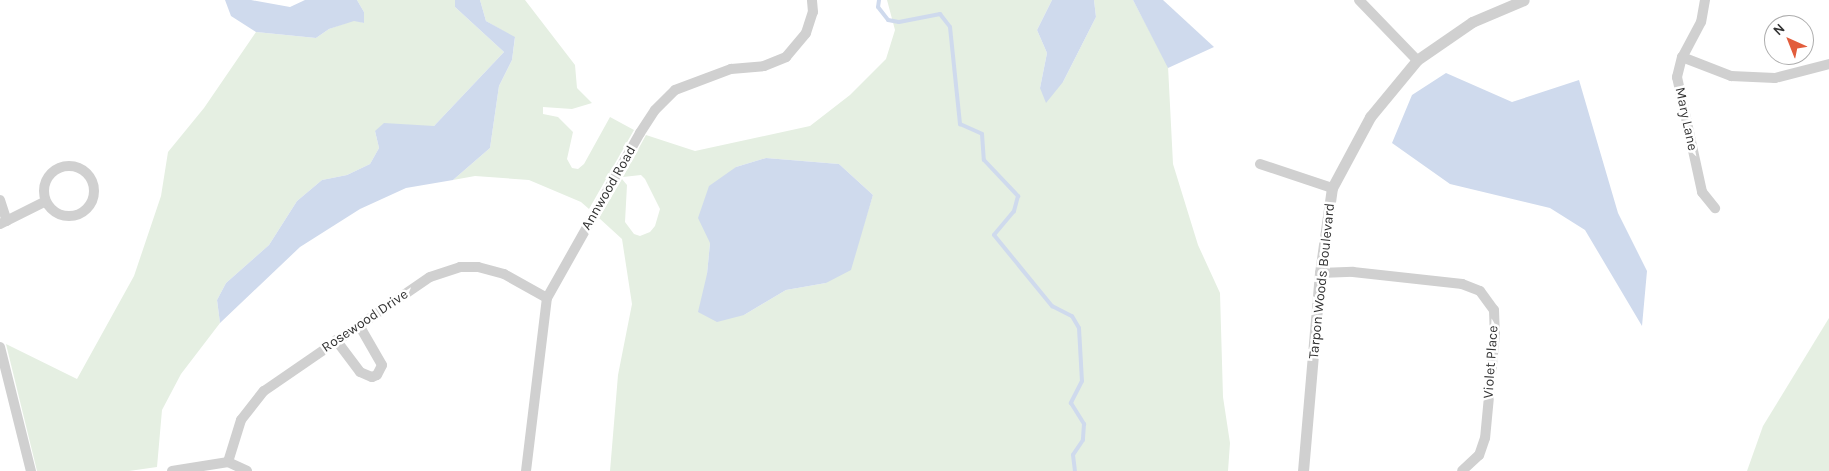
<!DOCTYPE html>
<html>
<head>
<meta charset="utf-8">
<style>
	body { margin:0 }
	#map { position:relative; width:1829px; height:471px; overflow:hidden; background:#fff; font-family:Karla,sans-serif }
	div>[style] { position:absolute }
	.green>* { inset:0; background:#e5efe2 }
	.water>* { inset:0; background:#cfdaed }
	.stream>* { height:4px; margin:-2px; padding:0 2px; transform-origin:2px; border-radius:2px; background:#cfdaed }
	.minor>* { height:10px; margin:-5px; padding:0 5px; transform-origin:5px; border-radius:5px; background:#d0d0d0 }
	.minor>.ring { margin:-5px; padding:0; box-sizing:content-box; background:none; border:10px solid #d0d0d0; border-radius:50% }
	.tertiary>* { height:11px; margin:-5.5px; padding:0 5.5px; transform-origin:5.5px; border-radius:5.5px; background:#d0d0d0 }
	span { translate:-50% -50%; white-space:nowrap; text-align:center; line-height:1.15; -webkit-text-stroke:5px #fff; paint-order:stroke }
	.street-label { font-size:14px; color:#333 }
	.north { position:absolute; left:1764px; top:15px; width:50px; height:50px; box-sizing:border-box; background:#fff; border:1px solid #adadad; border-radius:50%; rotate:316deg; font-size:14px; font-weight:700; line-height:20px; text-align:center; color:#333 }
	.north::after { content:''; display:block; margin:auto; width:18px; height:22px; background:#e25d3c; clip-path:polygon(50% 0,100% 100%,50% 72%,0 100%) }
</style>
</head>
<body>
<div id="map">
	<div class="green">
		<div style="clip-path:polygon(357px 0,455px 0,455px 7px,504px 52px,434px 126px,375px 131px,379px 148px,370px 164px,347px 175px,322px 180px,297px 201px,269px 245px,226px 283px,217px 300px,220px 323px,181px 374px,162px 410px,157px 467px,129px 471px,37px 471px,6px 344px,77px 379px,134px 276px,161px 196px,168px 152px,204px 108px,256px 32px,316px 38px,329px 29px,354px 20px,364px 23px,364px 12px)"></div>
		<div style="clip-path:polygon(480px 0,525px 0,575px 65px,577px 88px,592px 103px,572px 109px,543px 107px,543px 114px,558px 117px,573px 132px,567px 159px,572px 168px,578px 169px,584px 164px,610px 117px,634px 130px,589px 209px,581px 202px,529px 180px,475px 176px,453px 180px,490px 148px,499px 86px,512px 60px,515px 38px,486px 21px)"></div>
		<div style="clip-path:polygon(evenodd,887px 0,1052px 0,1037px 30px,1047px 53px,1040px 88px,1063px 82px,1096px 17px,1094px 0,1133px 0,1168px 66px,1173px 164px,1198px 245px,1220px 293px,1223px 397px,1230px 443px,1228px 471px,610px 471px,618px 375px,632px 304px,622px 239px,599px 218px,622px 179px,627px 185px,625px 222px,634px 234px,640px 236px,650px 232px,655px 226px,660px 209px,645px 179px,641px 175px,623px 177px,646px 135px,695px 151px,810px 126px,850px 95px,886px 59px,895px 30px,887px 0,766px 158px,839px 164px,873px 195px,858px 243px,826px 283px,786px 290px,744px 315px,707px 274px,710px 243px,736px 167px,766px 158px)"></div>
		<div style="clip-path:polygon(1829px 318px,1829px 471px,1747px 471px,1763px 426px)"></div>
	</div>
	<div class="water">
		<div style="clip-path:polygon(225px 0,251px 0,290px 7px,305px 0,357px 0,364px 12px,364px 23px,354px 21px,329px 29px,316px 38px,256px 32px,231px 16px)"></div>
		<div style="clip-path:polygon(455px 0,480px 0,486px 21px,515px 37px,512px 60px,499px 86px,490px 148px,453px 180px,406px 188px,360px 209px,300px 247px,220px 323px,217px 300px,226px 283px,269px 245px,297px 201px,322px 180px,347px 175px,370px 164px,379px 148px,375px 131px,384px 123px,434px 126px,504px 52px,455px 7px)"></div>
		<div style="clip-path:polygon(1052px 0,1094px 0,1096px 17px,1063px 82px,1046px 103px,1040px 88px,1047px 53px,1037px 30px)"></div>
		<div style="clip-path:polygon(1133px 0,1163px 0,1214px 47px,1168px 68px)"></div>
		<div style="clip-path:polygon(1446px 73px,1512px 102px,1579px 80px,1618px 213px,1647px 271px,1642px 326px,1585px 230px,1550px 208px,1450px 184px,1392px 143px,1412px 95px)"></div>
		<div style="clip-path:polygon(766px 158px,839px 164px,873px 195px,851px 270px,826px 283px,786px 290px,744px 315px,717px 322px,698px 312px,707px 274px,710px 243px,698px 218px,709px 186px,736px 167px)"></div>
	</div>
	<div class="stream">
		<div style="left:879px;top:0;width:7px;rotate:98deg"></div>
		<div style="left:878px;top:7px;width:16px;rotate:52deg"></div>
		<div style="left:888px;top:20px;width:11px;rotate:10deg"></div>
		<div style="left:899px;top:22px;width:42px;rotate:-11deg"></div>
		<div style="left:940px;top:14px;width:16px;rotate:52deg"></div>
		<div style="left:950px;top:27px;width:98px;rotate:84.1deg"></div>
		<div style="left:960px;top:124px;width:24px;rotate:24deg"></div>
		<div style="left:982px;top:134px;width:26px;rotate:86deg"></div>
		<div style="left:984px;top:160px;width:50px;rotate:46.6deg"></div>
		<div style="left:1018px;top:196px;width:16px;rotate:105deg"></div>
		<div style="left:1014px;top:211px;width:31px;rotate:130deg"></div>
		<div style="left:994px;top:235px;width:92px;rotate:50.8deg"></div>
		<div style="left:1052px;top:306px;width:22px;rotate:27deg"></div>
		<div style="left:1072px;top:316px;width:14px;rotate:60deg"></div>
		<div style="left:1079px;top:328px;width:53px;rotate:86.8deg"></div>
		<div style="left:1082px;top:381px;width:25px;rotate:117deg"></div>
		<div style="left:1071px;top:403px;width:25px;rotate:58deg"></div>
		<div style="left:1084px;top:424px;width:16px;rotate:94deg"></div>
		<div style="left:1083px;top:440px;width:18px;rotate:124deg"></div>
		<div style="left:1073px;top:455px;width:16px;rotate:83deg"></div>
	</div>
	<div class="minor">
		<div style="left:1359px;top:0;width:83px;rotate:46deg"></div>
		<div style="left:1705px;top:0;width:22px;rotate:100deg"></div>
		<div style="left:1701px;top:22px;width:40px;rotate:118deg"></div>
		<div style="left:1682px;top:57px;width:21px;rotate:104deg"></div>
		<div style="left:1677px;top:77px;width:118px;rotate:77.7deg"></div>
		<div style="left:1702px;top:192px;width:21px;rotate:51deg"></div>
		<div style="left:1682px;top:57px;width:53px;rotate:21.2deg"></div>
		<div style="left:1731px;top:76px;width:44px;rotate:2.6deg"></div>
		<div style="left:1775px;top:78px;width:56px;rotate:-14.5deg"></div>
		<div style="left:1260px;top:164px;width:76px;rotate:18.4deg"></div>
		<div class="ring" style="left:44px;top:166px;width:40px;height:40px"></div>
		<div style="left:0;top:200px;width:22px;rotate:72deg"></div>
		<div style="left:0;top:224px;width:51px;rotate:-26.6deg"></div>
		<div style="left:1320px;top:273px;width:33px;rotate:-2deg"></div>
		<div style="left:1353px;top:272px;width:110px;rotate:6.3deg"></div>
		<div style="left:1462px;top:284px;width:19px;rotate:21deg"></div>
		<div style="left:1480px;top:291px;width:24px;rotate:54deg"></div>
		<div style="left:1494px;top:310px;width:23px;rotate:88deg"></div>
		<div style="left:1495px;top:333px;width:105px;rotate:95.4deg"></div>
		<div style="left:1485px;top:438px;width:18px;rotate:109deg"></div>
		<div style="left:1479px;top:455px;width:23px;rotate:137deg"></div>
		<div style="left:336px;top:340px;width:40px;rotate:53deg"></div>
		<div style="left:360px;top:372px;width:13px;rotate:23deg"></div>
		<div style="left:372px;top:377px;width:5px;rotate:-22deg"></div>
		<div style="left:377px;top:375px;width:11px;rotate:-63deg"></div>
		<div style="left:382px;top:365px;width:46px;rotate:-119.9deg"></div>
		<div style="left:0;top:347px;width:128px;rotate:76deg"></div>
		<div style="left:228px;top:462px;width:44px;rotate:-72.8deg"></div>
		<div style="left:241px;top:420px;width:37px;rotate:-52deg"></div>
		<div style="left:264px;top:391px;width:201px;rotate:-34.5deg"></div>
		<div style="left:430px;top:277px;width:32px;rotate:-18deg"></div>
		<div style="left:460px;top:267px;width:18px"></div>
		<div style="left:478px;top:267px;width:27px;rotate:15deg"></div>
		<div style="left:504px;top:274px;width:49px;rotate:29.2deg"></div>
		<div style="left:172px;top:471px;width:57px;rotate:-9.1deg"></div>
		<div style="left:228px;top:462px;width:21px;rotate:25deg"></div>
		<div style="left:526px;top:471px;width:174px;rotate:-83.1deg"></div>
		<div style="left:547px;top:298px;width:189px;rotate:-60.6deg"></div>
		<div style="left:640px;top:133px;width:27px;rotate:-57deg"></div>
		<div style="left:655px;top:110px;width:28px;rotate:-45deg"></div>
		<div style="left:675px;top:90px;width:60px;rotate:-20.6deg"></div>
		<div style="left:731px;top:69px;width:33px;rotate:-5deg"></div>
		<div style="left:764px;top:66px;width:24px;rotate:-22deg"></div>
		<div style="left:786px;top:57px;width:31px;rotate:-50deg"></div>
		<div style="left:806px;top:33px;width:22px;rotate:-72deg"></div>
		<div style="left:813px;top:12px;width:12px;rotate:-95deg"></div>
	</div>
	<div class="tertiary">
		<div style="left:1303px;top:471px;width:199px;rotate:-85.1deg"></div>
		<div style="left:1320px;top:273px;width:86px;rotate:-82deg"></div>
		<div style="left:1332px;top:188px;width:81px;rotate:-61.8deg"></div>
		<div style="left:1370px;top:117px;width:74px;rotate:-50.5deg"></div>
		<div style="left:1417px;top:60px;width:67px;rotate:-34.6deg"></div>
		<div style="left:1472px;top:22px;width:56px;rotate:-22.9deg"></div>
	</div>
	<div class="street-label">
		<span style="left:1686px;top:119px;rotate:78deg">Mary Lane</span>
		<span style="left:609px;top:188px;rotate:-60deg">Annwood Road</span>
		<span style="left:1322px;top:281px;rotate:-84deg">Tarpon Woods Boulevard</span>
		<span style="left:365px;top:321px;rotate:-34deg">Rosewood Drive</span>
		<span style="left:1491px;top:362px;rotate:-86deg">Violet Place</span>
	</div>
	<div class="north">N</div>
</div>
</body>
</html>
